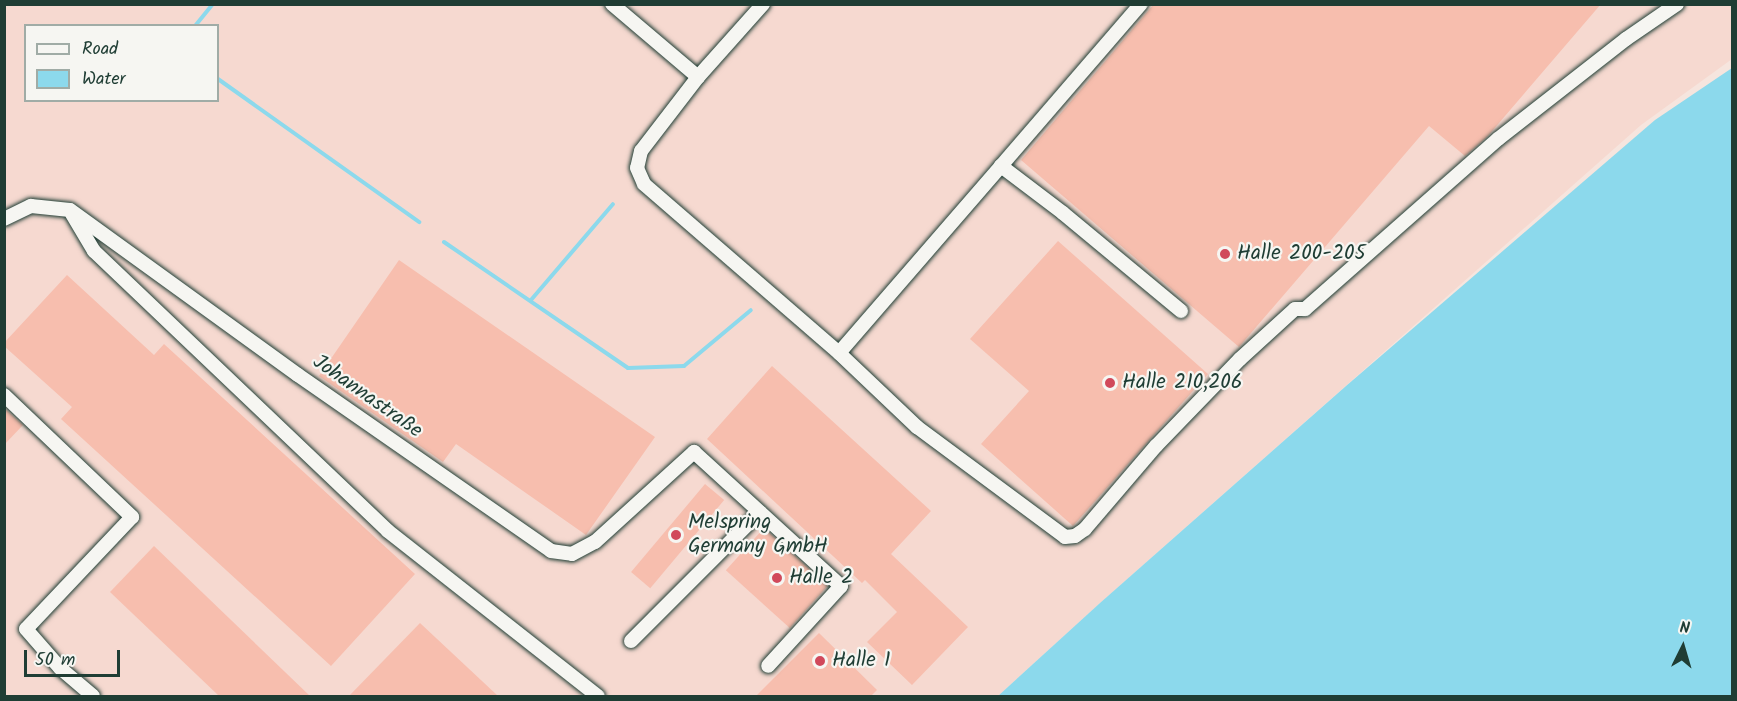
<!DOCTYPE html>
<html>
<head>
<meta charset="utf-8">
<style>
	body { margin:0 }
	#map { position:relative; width:1737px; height:701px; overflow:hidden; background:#f6e5de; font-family:Kalam,sans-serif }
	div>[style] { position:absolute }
	.built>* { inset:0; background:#f6d9d0 }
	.water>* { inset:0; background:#8cd9ec }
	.stream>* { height:4px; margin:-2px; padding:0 2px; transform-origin:2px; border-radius:2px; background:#8cd9ec }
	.building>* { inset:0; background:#f7beae; transform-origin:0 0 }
	.roads { filter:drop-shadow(0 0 2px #1f3d34) drop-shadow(0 0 2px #1f3d34) }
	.minor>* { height:14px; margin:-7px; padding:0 7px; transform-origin:7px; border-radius:7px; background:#f6f6f2 }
	.dots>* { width:16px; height:16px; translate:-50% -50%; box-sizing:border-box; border:3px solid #f6f6f2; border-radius:50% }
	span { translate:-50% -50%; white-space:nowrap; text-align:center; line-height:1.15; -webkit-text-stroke:4.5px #f6f6f2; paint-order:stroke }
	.poi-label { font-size:21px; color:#1f3d34 }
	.left { translate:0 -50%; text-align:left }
	.street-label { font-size:21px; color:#1f3d34 }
	.frame { position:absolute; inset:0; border:6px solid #1f3d34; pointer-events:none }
	.legend { position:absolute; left:24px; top:24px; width:195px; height:78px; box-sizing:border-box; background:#f6f6f2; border:2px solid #a0aca6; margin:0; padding:8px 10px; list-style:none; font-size:18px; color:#1f3d34 }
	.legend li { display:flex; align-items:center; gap:12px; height:30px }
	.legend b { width:30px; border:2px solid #a0aca6 }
	.north { position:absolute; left:1653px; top:617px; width:60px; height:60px; -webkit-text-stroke:4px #f6f6f2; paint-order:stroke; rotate:5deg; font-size:16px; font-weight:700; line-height:24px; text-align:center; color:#1f3d34 }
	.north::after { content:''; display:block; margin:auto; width:21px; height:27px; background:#1f3d34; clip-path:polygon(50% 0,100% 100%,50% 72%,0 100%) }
	.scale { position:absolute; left:24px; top:650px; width:96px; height:27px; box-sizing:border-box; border:3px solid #1f3d34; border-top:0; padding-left:8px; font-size:18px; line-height:21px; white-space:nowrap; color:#1f3d34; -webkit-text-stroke:4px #f6f6f2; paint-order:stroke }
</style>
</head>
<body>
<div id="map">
	<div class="built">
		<div style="clip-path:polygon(evenodd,1732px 4px,1732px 59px,1641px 125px,1100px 603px,998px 696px,5px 696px,4px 5px,1732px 4px,26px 26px,218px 26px,218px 100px,26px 100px,26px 26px)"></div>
	</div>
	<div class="water">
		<div style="clip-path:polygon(1732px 68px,1732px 696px,998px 696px,1100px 603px,1346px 386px,1655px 120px)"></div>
	</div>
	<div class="stream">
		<div style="left:195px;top:26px;width:28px;rotate:-51deg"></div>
		<div style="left:218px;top:79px;width:247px;rotate:35.4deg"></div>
		<div style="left:444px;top:242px;width:223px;rotate:34.4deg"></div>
		<div style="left:628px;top:368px;width:56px;rotate:-2deg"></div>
		<div style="left:684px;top:366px;width:87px;rotate:-39.9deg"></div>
		<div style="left:531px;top:300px;width:126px;rotate:-49.5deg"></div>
	</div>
	<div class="building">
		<div style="clip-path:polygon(1154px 4px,1601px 4px,1487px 137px,1465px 156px,1429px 126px,1239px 347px,1021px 160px)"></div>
		<div style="clip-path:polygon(1058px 241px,1208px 374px,1073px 526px,981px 444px,1029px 391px,970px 339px)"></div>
		<div style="clip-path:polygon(399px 260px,655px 437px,586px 535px,456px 444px,443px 462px,319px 376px)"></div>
		<div style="clip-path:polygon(67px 275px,154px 355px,164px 344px,415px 574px,331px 666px,61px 419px,72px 407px,4px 346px,4px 343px)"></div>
		<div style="clip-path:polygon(772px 366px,931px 511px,891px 554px,968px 627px,912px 685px,867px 642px,897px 612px,865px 580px,862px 583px,707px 439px)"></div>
		<div style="clip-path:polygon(4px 408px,23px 425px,4px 445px)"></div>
		<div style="left:705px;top:484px;width:25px;height:115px;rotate:40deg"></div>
		<div style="left:764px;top:528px;width:86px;height:57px;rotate:42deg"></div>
		<div style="clip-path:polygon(154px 546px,310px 696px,219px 696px,110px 592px)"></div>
		<div style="clip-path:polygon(420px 623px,498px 696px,349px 696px)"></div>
		<div style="clip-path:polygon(819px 633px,877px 690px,871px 696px,756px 696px)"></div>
	</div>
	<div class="roads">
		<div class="minor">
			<div style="left:612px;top:4px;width:113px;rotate:40.3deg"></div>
			<div style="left:698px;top:77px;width:98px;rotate:-48.3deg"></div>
			<div style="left:698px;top:77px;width:93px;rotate:127.6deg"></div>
			<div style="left:641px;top:151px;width:17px;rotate:103deg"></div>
			<div style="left:637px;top:168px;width:17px;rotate:66deg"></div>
			<div style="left:644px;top:184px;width:258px;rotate:40.9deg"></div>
			<div style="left:1001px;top:166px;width:214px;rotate:-49.2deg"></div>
			<div style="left:72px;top:214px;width:43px;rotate:59.3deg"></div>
			<div style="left:94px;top:251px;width:406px;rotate:43.6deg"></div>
			<div style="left:388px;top:531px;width:267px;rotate:38.2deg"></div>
			<div style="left:4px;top:219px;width:30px;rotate:-26deg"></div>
			<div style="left:31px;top:206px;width:39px;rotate:6deg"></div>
			<div style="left:70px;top:210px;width:281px;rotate:35.9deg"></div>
			<div style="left:298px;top:375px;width:308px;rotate:34.8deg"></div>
			<div style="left:551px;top:551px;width:21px;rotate:8deg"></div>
			<div style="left:572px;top:554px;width:26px;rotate:-28deg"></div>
			<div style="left:595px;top:542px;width:134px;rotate:-42.3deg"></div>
			<div style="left:694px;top:452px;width:199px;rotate:42.4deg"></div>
			<div style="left:841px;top:586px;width:108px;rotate:132.4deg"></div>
			<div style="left:1181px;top:311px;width:153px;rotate:-140.3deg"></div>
			<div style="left:1063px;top:213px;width:78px;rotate:-142.8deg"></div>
			<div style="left:1001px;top:166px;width:247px;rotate:130.9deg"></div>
			<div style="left:839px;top:353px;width:108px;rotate:43.5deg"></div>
			<div style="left:917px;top:427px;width:184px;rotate:36.6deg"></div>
			<div style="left:1065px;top:537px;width:10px;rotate:-6deg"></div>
			<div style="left:1075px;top:536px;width:12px;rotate:-35deg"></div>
			<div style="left:1085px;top:529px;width:109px;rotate:-49.5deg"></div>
			<div style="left:1156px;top:446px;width:121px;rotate:-46deg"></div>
			<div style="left:1240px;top:359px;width:74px;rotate:-42.3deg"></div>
			<div style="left:1295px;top:309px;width:10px"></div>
			<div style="left:1305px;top:309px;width:257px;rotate:-41.4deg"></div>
			<div style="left:1498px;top:139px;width:162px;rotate:-38deg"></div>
			<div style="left:1626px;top:39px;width:62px;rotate:-34.5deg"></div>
			<div style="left:4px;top:395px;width:177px;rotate:43.6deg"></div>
			<div style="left:132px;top:517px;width:154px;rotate:133.4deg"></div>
			<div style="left:26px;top:629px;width:52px;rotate:48.9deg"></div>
			<div style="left:60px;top:668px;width:43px;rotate:40.3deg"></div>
			<div style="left:631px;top:641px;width:182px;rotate:-45deg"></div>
		</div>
	</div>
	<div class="dots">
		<div style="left:1225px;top:254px;background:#d1495b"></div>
		<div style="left:1110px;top:383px;background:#d1495b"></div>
		<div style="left:676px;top:535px;background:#d1495b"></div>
		<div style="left:777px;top:578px;background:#d1495b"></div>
		<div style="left:820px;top:661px;background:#d1495b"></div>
	</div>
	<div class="poi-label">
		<span class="left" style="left:1237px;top:254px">Halle 200-205</span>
		<span class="left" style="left:1122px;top:383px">Halle 210,206</span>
		<span class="left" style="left:688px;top:535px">Melspring<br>Germany GmbH</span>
		<span class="left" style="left:789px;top:578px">Halle 2</span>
		<span class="left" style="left:832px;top:661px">Halle 1</span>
	</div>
	<div class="street-label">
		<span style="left:367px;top:397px;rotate:35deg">Johannastraße</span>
	</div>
	<div class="frame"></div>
	<ul class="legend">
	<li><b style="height:8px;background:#f6f6f2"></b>Road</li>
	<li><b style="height:16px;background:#8cd9ec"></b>Water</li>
	</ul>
	<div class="north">N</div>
	<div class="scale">50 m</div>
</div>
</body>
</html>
